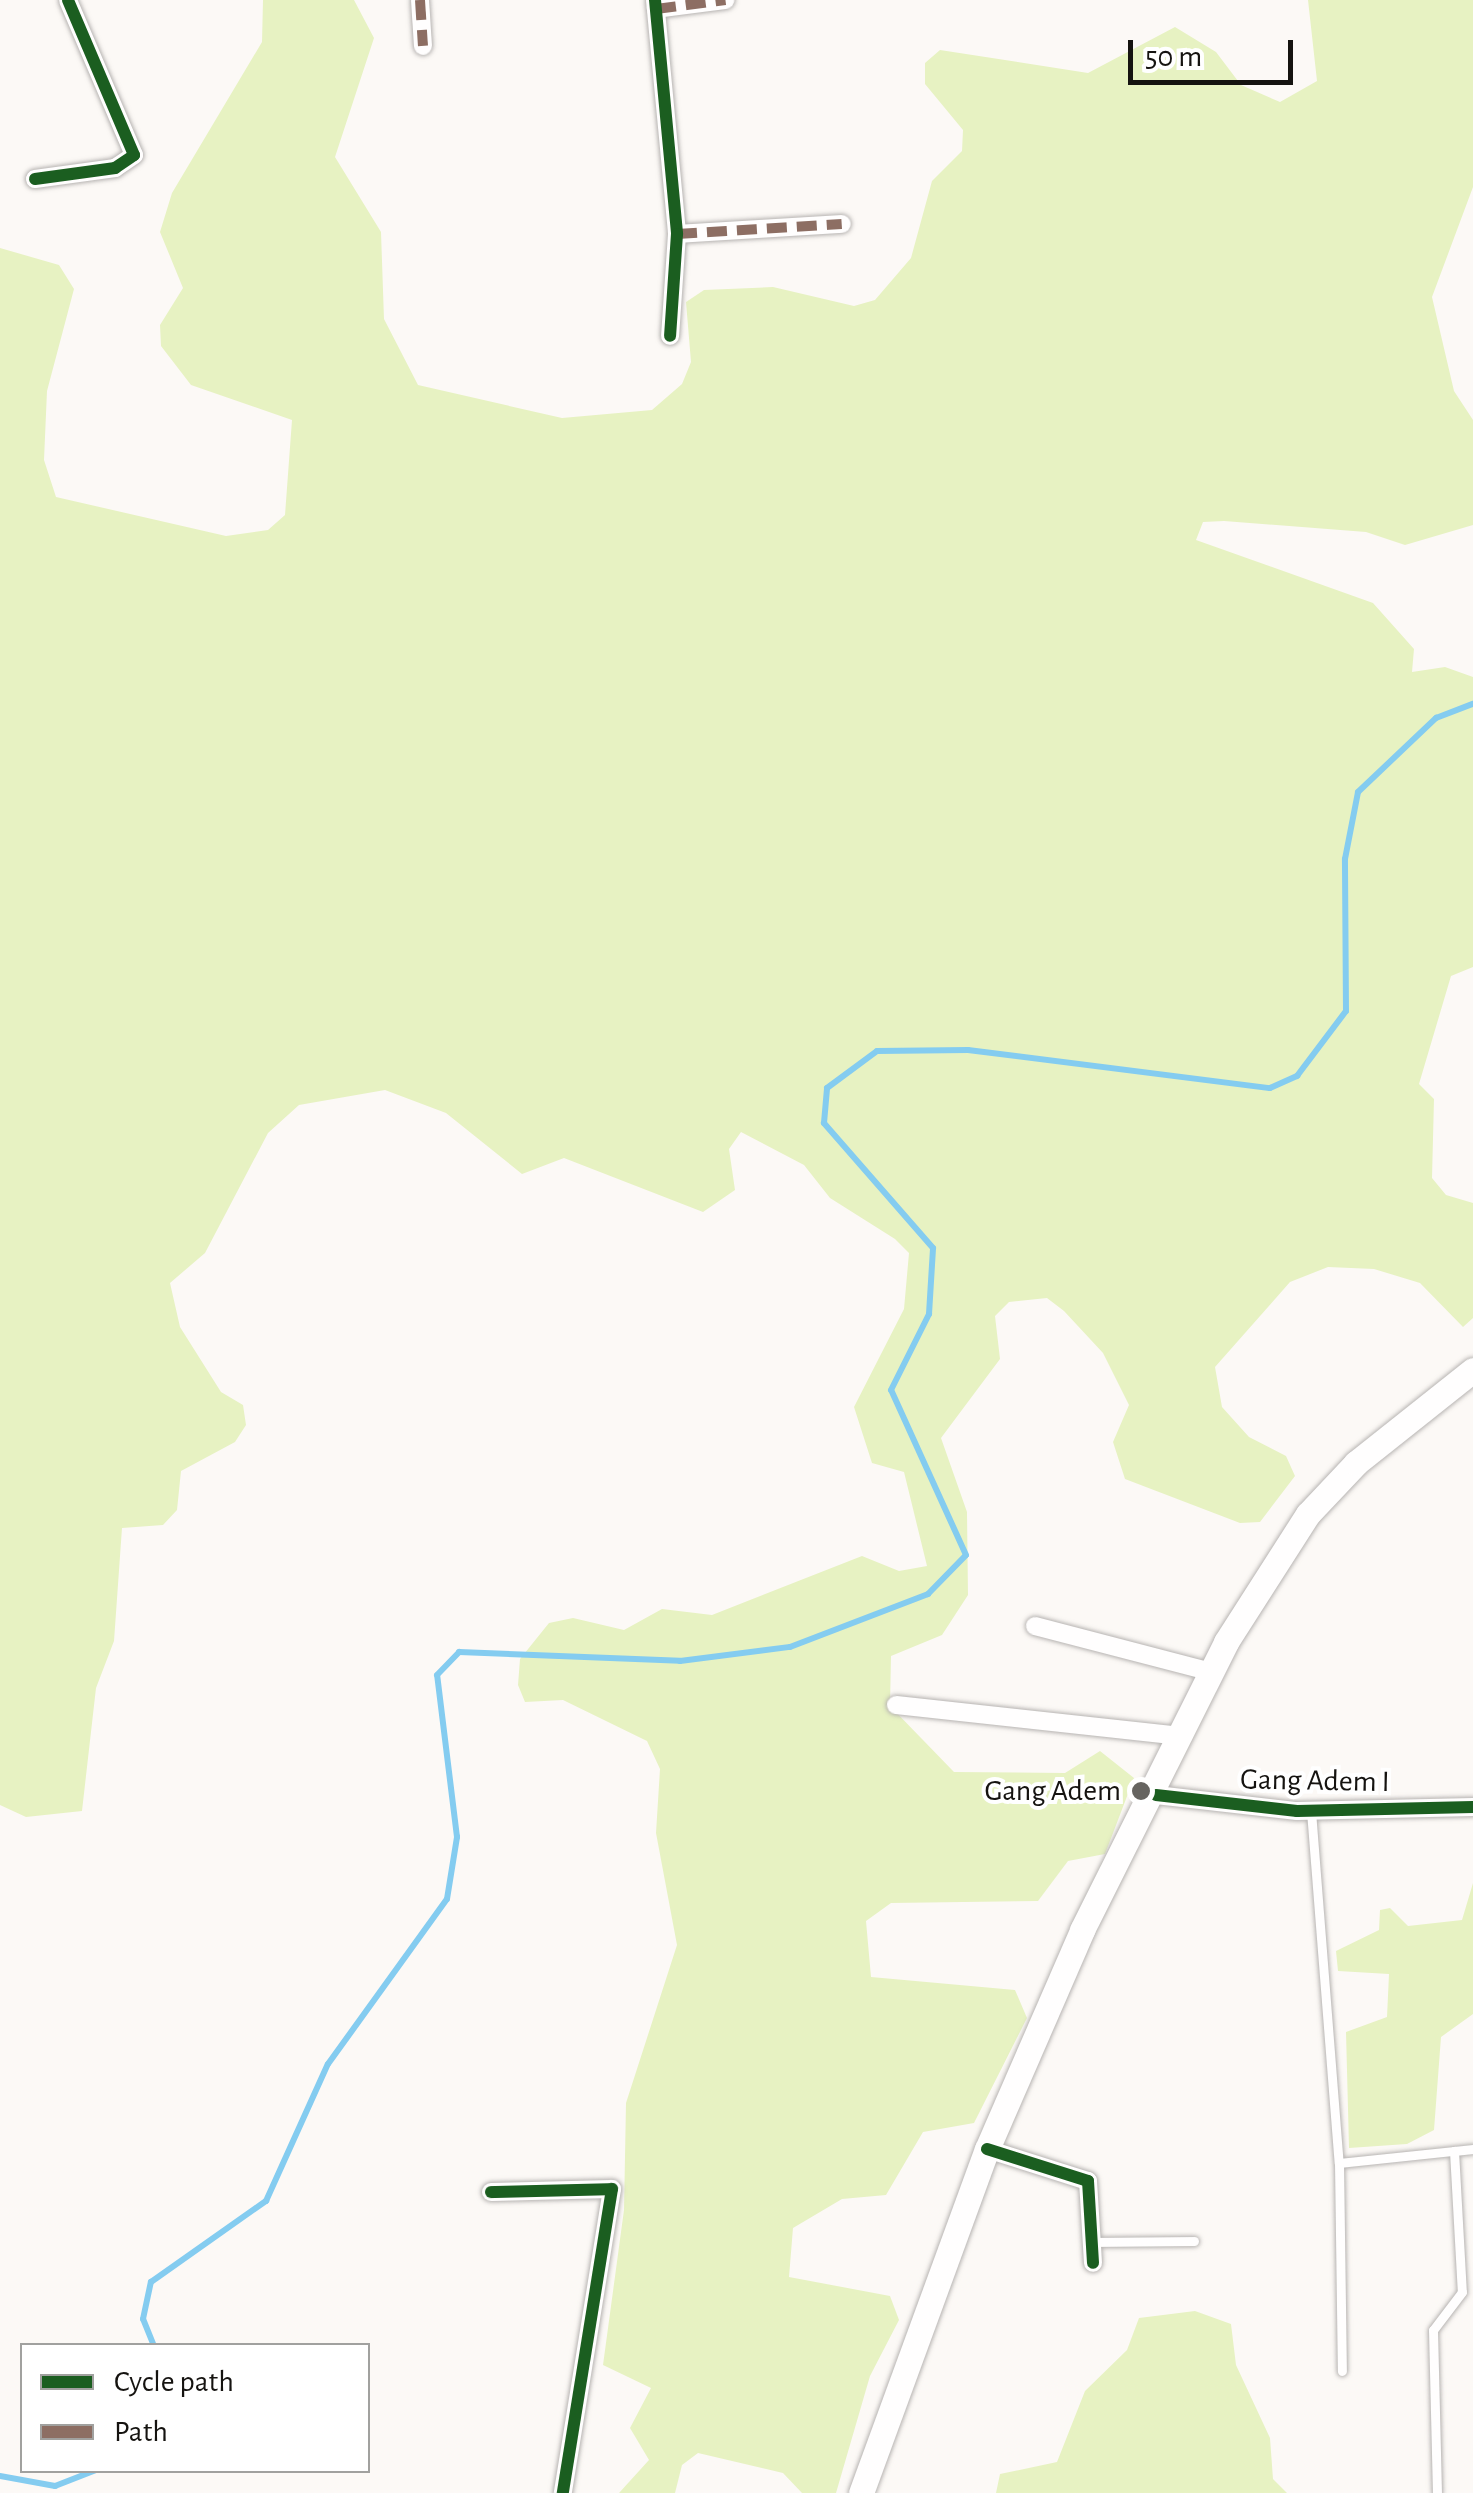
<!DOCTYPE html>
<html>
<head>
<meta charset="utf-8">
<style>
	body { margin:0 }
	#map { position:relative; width:1473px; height:2493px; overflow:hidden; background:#fcf9f6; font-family:"Alegreya Sans",sans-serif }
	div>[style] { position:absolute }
	.green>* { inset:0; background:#e7f2c2 }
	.stream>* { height:6px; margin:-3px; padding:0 3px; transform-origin:3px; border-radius:3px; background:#84ccf0 }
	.roads { filter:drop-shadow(0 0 2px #b7b4b2) drop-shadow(0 0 2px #b7b4b2) }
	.service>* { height:9px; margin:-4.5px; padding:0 4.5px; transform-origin:4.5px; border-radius:4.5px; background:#fffefe }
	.minor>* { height:18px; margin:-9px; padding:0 9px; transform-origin:9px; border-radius:9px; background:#fffefe }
	.secondary>* { height:25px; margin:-12.5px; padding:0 12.5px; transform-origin:12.5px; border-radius:12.5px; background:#fffefe }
	.quiet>* { height:10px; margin-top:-5px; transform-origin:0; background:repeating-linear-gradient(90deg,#8d6e63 0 20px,transparent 0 30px) }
	.cycleway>* { height:12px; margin:-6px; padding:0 6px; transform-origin:6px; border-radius:6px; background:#1b5e20 }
	.dots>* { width:28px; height:28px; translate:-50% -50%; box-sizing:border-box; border:5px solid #fff; border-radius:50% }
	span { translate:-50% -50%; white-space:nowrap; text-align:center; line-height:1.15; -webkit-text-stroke:8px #fff; paint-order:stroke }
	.street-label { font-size:30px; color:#151310 }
	.poi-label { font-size:30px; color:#151310 }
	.right { translate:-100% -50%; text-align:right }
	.legend { position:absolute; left:20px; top:2343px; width:350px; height:130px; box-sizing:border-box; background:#fff; border:2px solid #a1a19f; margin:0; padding:12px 18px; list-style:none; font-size:30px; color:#151310 }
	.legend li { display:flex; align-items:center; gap:20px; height:50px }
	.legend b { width:50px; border:2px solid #a1a19f }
	.scale { position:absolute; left:1128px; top:40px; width:165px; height:45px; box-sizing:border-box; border:5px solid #151310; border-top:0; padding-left:12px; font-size:30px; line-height:35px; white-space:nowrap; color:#151310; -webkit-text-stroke:8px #fff; paint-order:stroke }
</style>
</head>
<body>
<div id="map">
	<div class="green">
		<div style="clip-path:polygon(263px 0,354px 0,374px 38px,335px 157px,381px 232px,384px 319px,418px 385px,562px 418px,652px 410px,682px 384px,691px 362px,686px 302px,704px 290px,773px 287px,854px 306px,875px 300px,911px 258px,932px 181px,962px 151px,963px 130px,925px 84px,925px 63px,940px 50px,1088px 73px,1175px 27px,1216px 52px,1241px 85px,1280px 102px,1317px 81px,1308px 0,1473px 0,1473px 187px,1432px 297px,1454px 391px,1473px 420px,1473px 525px,1405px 545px,1366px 532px,1224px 521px,1203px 522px,1196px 540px,1373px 603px,1414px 649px,1412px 672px,1445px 667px,1473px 677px,1473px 967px,1451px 976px,1419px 1084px,1434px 1099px,1432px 1178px,1446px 1195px,1473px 1203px,1473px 1318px,1463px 1327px,1420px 1283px,1374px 1269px,1328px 1267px,1290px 1282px,1215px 1367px,1222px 1407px,1249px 1437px,1286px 1456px,1295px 1476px,1260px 1522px,1240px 1523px,1125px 1479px,1113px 1442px,1129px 1405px,1103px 1353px,1064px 1311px,1047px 1298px,1009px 1302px,995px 1316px,1000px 1359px,941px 1438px,967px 1512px,968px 1595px,942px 1635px,891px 1656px,890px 1706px,954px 1772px,1065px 1773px,1100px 1751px,1134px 1778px,1105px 1854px,1068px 1861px,1038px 1901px,891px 1903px,866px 1921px,871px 1977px,1015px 1990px,1027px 2018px,974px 2123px,923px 2132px,886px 2195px,842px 2199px,793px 2228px,789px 2277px,890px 2296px,899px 2320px,870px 2376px,836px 2493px,802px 2493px,783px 2473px,698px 2453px,682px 2465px,675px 2493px,619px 2493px,649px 2460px,630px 2428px,651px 2388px,603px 2365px,624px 2210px,626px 2103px,677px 1945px,656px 1833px,660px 1769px,647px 1741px,563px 1700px,525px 1702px,518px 1685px,520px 1659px,549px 1623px,573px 1618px,624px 1630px,662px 1609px,712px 1615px,862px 1556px,899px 1571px,927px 1566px,904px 1472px,872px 1463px,854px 1407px,904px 1309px,909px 1253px,895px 1239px,830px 1198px,804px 1165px,741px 1132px,729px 1149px,735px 1190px,703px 1212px,564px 1158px,522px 1174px,446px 1113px,385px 1090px,299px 1105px,268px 1133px,205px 1253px,170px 1283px,180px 1327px,221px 1392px,243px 1405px,246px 1425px,235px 1442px,181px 1471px,177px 1510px,163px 1525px,122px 1528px,114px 1641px,96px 1688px,82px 1811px,26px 1817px,0 1805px,0 248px,59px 265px,74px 289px,47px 391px,44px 460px,56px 497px,226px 536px,268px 530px,285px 515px,292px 420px,191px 385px,161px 346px,160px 325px,183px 288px,160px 232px,172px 193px,262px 42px)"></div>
		<div style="clip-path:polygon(1473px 1883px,1473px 2014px,1441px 2037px,1434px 2130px,1407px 2144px,1349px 2148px,1346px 2032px,1387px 2017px,1389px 1974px,1338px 1971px,1336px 1951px,1379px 1930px,1380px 1910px,1390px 1908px,1408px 1926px,1462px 1920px)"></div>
		<div style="clip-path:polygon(1195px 2311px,1231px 2324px,1236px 2365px,1270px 2438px,1273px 2479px,1287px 2493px,996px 2493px,1000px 2474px,1057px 2462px,1085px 2391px,1127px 2350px,1139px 2318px)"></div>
	</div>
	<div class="stream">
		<div style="left:154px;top:2346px;width:29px;rotate:-112deg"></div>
		<div style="left:143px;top:2319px;width:38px;rotate:-78deg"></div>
		<div style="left:151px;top:2282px;width:141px;rotate:-35.2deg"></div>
		<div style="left:266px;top:2201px;width:150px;rotate:-65.7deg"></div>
		<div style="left:328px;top:2064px;width:203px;rotate:-54.2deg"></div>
		<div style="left:447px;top:1899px;width:63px;rotate:-80.8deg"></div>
		<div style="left:457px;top:1837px;width:163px;rotate:-97deg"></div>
		<div style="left:437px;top:1675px;width:32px;rotate:-46deg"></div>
		<div style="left:459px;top:1652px;width:221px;rotate:2.3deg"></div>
		<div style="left:680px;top:1661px;width:111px;rotate:-7.3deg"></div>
		<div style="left:790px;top:1647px;width:148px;rotate:-21deg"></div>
		<div style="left:928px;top:1594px;width:54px;rotate:-45.7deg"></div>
		<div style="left:966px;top:1555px;width:181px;rotate:-114.4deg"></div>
		<div style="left:891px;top:1390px;width:85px;rotate:-63.4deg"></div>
		<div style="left:929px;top:1314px;width:66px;rotate:-86.5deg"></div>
		<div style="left:933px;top:1248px;width:166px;rotate:-131.1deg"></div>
		<div style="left:824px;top:1123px;width:35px;rotate:-85deg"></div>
		<div style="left:827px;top:1088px;width:62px;rotate:-36.5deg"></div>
		<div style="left:877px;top:1051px;width:91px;rotate:-0.6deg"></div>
		<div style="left:968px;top:1050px;width:304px;rotate:7.2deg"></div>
		<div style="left:1270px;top:1088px;width:30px;rotate:-24deg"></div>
		<div style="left:1297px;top:1076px;width:81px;rotate:-53deg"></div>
		<div style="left:1346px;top:1011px;width:152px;rotate:-90.4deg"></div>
		<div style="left:1345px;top:859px;width:68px;rotate:-79deg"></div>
		<div style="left:1358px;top:792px;width:108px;rotate:-43.5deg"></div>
		<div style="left:1436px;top:718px;width:40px;rotate:-21deg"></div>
		<div style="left:0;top:2476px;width:56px;rotate:10.3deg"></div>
		<div style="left:55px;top:2486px;width:44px;rotate:-21.3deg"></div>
	</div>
	<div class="roads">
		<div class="service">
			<div style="left:1311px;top:1811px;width:353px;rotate:85.5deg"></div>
			<div style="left:1339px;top:2163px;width:208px;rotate:89.2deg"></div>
			<div style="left:1454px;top:2151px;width:19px;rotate:-6deg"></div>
			<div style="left:1339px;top:2163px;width:116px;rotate:-6deg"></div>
			<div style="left:1454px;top:2151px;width:141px;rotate:86.8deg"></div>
			<div style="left:1462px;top:2292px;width:48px;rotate:127.3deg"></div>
			<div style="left:1433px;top:2330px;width:163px;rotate:88.6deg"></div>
			<div style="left:1093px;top:2242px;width:101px;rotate:-0.6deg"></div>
		</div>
		<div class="minor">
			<div style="left:420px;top:0;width:46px;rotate:86.3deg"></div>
			<div style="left:655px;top:0;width:235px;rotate:84.6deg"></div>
			<div style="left:677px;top:234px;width:102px;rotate:93.9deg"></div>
			<div style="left:656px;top:9px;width:70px;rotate:-7.4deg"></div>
			<div style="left:35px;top:179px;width:81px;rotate:-7.8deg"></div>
			<div style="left:115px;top:168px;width:23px;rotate:-34deg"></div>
			<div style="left:134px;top:155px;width:168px;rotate:-113.1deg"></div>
			<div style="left:677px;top:234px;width:165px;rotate:-3.5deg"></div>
			<div style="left:1035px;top:1626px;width:183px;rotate:14.6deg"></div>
			<div style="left:896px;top:1705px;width:289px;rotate:6.2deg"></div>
			<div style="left:1156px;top:1795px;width:142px;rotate:6.5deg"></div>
			<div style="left:1297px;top:1811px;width:176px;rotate:-1.3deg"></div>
			<div style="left:987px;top:2149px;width:106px;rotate:17.6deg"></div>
			<div style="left:1088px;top:2181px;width:82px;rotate:86.5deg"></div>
			<div style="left:491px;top:2192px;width:121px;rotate:-1.4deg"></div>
			<div style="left:612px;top:2189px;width:308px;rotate:99.2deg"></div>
		</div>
		<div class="secondary">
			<div style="left:861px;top:2493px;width:366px;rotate:-69.9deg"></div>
			<div style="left:987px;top:2149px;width:239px;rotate:-66.5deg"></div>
			<div style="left:1082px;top:1930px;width:322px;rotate:-63.4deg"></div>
			<div style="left:1226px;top:1642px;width:152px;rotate:-57.4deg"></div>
			<div style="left:1308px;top:1514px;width:70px;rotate:-46.7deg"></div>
			<div style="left:1356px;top:1463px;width:149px;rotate:-38.5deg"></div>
		</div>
	</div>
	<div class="quiet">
		<div style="left:420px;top:0;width:46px;rotate:86.3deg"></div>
		<div style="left:656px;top:9px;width:70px;rotate:-7.4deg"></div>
		<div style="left:677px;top:234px;width:165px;rotate:-3.5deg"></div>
	</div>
	<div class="cycleway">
		<div style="left:655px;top:0;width:235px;rotate:84.6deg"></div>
		<div style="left:677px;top:234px;width:102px;rotate:93.9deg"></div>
		<div style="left:35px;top:179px;width:81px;rotate:-7.8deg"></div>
		<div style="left:115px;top:168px;width:23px;rotate:-34deg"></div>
		<div style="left:134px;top:155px;width:168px;rotate:-113.1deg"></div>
		<div style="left:1156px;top:1795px;width:142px;rotate:6.5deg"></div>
		<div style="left:1297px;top:1811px;width:176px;rotate:-1.3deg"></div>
		<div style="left:987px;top:2149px;width:106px;rotate:17.6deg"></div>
		<div style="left:1088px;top:2181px;width:82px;rotate:86.5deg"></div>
		<div style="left:491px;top:2192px;width:121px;rotate:-1.4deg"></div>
		<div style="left:612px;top:2189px;width:308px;rotate:99.2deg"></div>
	</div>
	<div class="dots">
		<div style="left:1141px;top:1791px;background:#666460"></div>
	</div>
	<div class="street-label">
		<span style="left:1315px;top:1781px;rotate:1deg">Gang Adem I</span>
	</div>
	<div class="poi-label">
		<span class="right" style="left:1121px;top:1791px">Gang Adem</span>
	</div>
	<ul class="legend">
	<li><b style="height:12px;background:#1b5e20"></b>Cycle path</li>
	<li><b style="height:12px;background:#8d6e63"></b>Path</li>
	</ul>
	<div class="scale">50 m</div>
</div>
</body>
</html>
